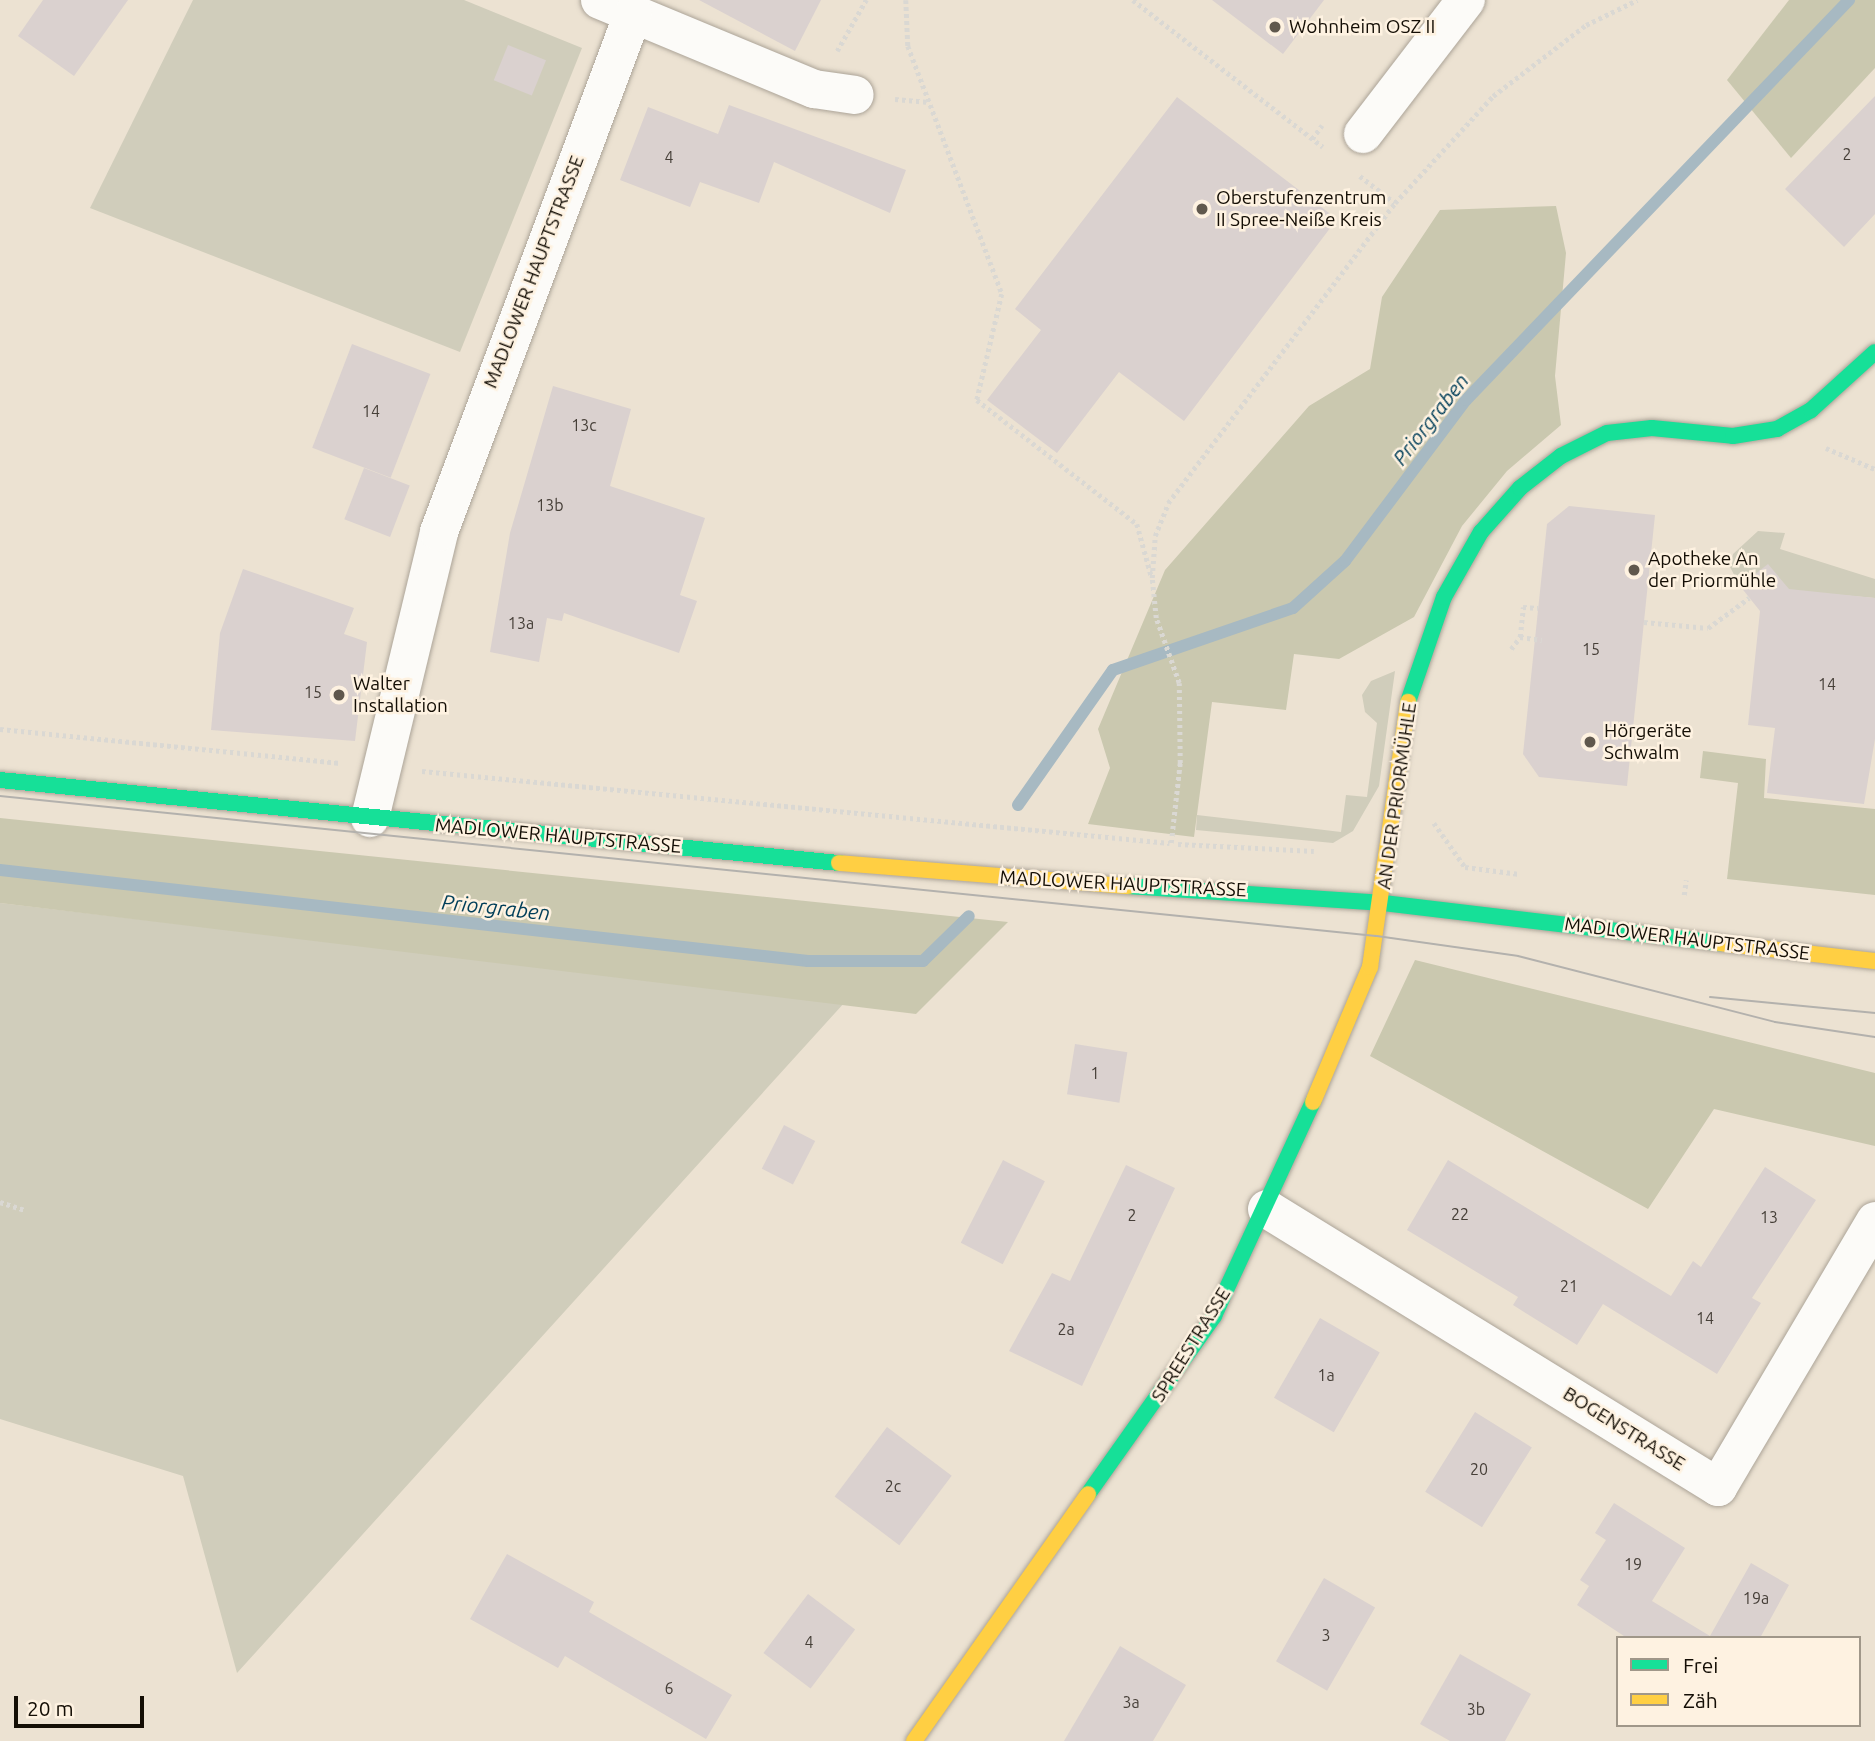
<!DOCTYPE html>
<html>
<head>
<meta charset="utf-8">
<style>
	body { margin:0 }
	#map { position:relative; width:1875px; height:1741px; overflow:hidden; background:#ece2d2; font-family:Ubuntu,sans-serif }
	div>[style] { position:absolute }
	.green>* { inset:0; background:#d0cdbb }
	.forest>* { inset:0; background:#cac8af }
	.stream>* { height:12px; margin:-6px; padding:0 6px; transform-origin:6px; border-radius:6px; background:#a7b9c2 }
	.building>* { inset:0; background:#dad1cf; transform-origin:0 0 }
	.path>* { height:4.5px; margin-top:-2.25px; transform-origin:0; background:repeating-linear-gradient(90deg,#dad8d3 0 3.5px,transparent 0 7px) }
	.roads { filter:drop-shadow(0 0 2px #aca498) drop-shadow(0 0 2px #aca498) }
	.street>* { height:38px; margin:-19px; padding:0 19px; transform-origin:19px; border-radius:19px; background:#fcfbf8 }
	.fast>* { height:16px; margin:-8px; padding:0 8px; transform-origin:8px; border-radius:8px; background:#16e098 }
	.slow>* { height:16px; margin:-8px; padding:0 8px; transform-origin:8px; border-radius:8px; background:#ffcf43 }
	.tram>* { height:2px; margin:-1px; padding:0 1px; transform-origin:1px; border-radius:1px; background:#b3b1ad }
	.dots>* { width:19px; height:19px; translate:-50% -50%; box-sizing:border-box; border:4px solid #fef2e1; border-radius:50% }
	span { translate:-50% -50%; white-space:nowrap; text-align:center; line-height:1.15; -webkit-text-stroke:5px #fef2e1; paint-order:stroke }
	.number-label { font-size:16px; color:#463f38 }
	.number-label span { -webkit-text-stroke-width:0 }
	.poi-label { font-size:19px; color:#140e05 }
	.left { translate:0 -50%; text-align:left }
	.street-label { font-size:19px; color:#140e05 }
	.water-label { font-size:21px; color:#003e59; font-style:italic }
	.legend { position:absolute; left:1616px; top:1636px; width:245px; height:91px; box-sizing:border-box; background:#fef2e1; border:2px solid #a09789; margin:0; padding:9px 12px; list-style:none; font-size:21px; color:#140e05 }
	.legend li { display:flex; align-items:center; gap:14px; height:35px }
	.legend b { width:35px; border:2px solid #a09789 }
	.scale { position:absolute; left:14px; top:1696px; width:130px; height:32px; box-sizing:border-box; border:4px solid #140e05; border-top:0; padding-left:9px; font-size:21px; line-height:24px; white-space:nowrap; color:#140e05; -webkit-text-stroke:5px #fef2e1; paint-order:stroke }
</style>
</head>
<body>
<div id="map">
	<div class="green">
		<div style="clip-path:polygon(193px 0,464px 0,582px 48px,460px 352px,90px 208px)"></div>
		<div style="clip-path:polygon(1758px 531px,1785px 533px,1780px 549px,1875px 579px,1875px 598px,1740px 586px,1730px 567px,1733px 554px)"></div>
		<div style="clip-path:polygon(1395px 671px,1379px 786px,1353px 831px,1333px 843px,1196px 830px,1197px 815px,1341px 832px,1346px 795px,1367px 797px,1377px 723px,1365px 712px,1362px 695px,1371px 681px)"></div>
		<div style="clip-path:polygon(0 903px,845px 1002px,237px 1673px,183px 1476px,0 1419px)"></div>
	</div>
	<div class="forest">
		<div style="clip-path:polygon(1789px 0,1875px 0,1875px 68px,1791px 158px,1727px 80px)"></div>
		<div style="clip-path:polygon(1556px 206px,1566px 253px,1555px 376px,1561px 425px,1507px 471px,1462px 526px,1414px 617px,1339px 659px,1294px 654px,1286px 710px,1212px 702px,1194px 837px,1088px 824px,1110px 768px,1098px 729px,1165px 570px,1309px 406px,1370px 369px,1382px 297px,1440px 210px)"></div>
		<div style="clip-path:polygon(1703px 751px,1766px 759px,1764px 798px,1875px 809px,1875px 895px,1727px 879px,1738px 783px,1700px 778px)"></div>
		<div style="clip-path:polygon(0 818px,1008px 922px,916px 1014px,0 903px)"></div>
		<div style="clip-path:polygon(1415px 960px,1875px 1073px,1875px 1146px,1714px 1109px,1648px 1209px,1370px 1056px)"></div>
	</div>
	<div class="stream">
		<div style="left:1018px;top:805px;width:165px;rotate:-54.9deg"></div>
		<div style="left:1113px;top:670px;width:190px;rotate:-19deg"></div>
		<div style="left:1293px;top:608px;width:70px;rotate:-42.1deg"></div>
		<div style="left:1345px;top:561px;width:201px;rotate:-53.1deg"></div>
		<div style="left:1466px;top:400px;width:554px;rotate:-46.24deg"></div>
		<div style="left:0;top:870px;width:813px;rotate:6.43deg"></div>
		<div style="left:808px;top:961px;width:115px"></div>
		<div style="left:923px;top:961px;width:64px;rotate:-44.4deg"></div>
	</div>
	<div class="building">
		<div style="clip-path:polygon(43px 0,128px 0,74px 76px,18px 36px)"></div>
		<div style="clip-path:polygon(699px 0,821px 0,795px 51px)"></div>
		<div style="clip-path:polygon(1212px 0,1324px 0,1283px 54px)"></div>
		<div style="left:508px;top:45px;width:41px;height:38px;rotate:22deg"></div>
		<div style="clip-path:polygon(1875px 96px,1875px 214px,1844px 247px,1785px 189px)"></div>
		<div style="clip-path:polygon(1177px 97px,1337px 219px,1184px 421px,1119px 372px,1057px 453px,987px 400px,1041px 330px,1015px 309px)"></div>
		<div style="clip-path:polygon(729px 105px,906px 170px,890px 213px,774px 162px,759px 203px,700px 182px,690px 207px,620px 180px,648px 107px,718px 134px)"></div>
		<div style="left:352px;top:344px;width:84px;height:111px;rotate:21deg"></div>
		<div style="clip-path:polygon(553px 386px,631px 409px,610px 486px,705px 518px,680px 595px,697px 601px,679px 653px,564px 613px,562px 621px,547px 618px,539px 662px,490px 652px,510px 533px)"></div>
		<div style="left:364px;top:468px;width:49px;height:55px;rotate:21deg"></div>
		<div style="clip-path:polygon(1569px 506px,1655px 515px,1627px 786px,1539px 777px,1523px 754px,1547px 524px)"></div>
		<div style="clip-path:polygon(1768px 564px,1789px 589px,1875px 598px,1875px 739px,1864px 804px,1767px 793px,1775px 728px,1748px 725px,1760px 611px,1740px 586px)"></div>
		<div style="clip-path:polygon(243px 569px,354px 608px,344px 634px,367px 642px,355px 741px,211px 730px,220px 633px)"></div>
		<div style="left:1075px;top:1044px;width:53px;height:51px;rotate:9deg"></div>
		<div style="left:784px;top:1125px;width:35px;height:49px;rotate:27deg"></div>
		<div style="left:1003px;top:1160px;width:47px;height:93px;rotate:27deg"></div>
		<div style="clip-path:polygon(1448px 1160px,1671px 1296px,1693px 1261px,1701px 1267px,1765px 1167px,1816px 1200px,1752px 1298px,1761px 1303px,1717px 1374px,1603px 1304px,1577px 1345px,1513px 1305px,1518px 1297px,1407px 1230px)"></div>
		<div style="clip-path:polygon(1126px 1165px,1175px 1188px,1082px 1386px,1009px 1351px,1052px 1273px,1070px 1281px)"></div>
		<div style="left:1320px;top:1318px;width:69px;height:92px;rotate:30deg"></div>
		<div style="left:1475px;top:1412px;width:67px;height:94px;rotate:32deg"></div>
		<div style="left:887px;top:1427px;width:81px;height:87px;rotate:37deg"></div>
		<div style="clip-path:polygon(1614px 1503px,1685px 1548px,1652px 1601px,1710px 1636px,1751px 1563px,1789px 1585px,1760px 1638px,1627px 1638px,1577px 1605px,1589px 1586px,1580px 1580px,1606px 1540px,1595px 1533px)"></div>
		<div style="clip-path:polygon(507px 1554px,594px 1602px,589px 1612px,732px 1695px,706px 1739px,565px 1656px,558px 1668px,470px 1619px)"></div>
		<div style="left:1324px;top:1578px;width:59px;height:96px;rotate:30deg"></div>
		<div style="left:808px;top:1594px;width:59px;height:74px;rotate:37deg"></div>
		<div style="clip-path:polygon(1120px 1646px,1186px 1685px,1153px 1741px,1064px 1741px)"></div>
		<div style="clip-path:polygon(1460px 1654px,1531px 1694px,1505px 1741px,1450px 1741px,1420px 1724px)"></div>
	</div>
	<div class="path">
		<div style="left:906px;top:0;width:46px;rotate:87.5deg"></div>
		<div style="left:908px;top:46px;width:265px;rotate:69.2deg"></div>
		<div style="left:1002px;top:294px;width:109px;rotate:103.3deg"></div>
		<div style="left:977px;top:400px;width:202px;rotate:37.8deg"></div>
		<div style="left:1137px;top:524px;width:53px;rotate:74.6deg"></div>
		<div style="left:1133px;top:0;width:240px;rotate:37.7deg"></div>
		<div style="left:837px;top:51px;width:59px;rotate:-60.4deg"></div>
		<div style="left:895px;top:99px;width:34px;rotate:5deg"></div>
		<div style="left:1312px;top:139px;width:17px;rotate:-54deg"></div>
		<div style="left:1360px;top:176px;width:44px;rotate:37.6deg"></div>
		<div style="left:1826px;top:448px;width:53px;rotate:23.2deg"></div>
		<div style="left:1644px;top:622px;width:64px;rotate:5.4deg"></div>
		<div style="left:1708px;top:628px;width:51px;rotate:-36.2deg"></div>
		<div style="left:1520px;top:637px;width:22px;rotate:8deg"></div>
		<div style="left:1511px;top:649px;width:15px;rotate:-53deg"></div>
		<div style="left:1520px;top:637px;width:30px;rotate:-84deg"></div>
		<div style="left:1523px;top:607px;width:15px;rotate:4deg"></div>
		<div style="left:0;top:729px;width:342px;rotate:5.7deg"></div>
		<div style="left:422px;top:771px;width:751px;rotate:5.5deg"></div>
		<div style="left:1434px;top:823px;width:54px;rotate:54.8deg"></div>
		<div style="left:1465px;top:867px;width:55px;rotate:7.3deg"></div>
		<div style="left:1171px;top:843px;width:81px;rotate:-83.6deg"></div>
		<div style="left:1180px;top:763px;width:80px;rotate:-90.7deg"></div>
		<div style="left:1179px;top:683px;width:69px;rotate:-109.5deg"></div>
		<div style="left:1156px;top:618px;width:40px;rotate:-95.7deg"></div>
		<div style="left:1152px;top:578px;width:42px;rotate:-85.9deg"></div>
		<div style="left:1155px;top:536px;width:35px;rotate:-68deg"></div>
		<div style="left:1168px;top:503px;width:376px;rotate:-52.9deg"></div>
		<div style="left:1395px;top:203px;width:145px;rotate:-47.5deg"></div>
		<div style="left:1493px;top:96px;width:117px;rotate:-37.4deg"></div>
		<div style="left:1586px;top:25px;width:57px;rotate:-26.1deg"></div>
		<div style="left:1178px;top:844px;width:136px;rotate:2.9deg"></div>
		<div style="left:1684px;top:895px;width:15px;rotate:-82deg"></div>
		<div style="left:0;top:1202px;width:25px;rotate:18deg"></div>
	</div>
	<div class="roads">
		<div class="street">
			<div style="left:600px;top:0;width:232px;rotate:22.6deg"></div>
			<div style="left:814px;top:89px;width:41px;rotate:8.3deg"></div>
			<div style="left:1363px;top:134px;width:169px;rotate:-52.5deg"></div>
			<div style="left:370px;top:818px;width:294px;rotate:-76.4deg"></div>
			<div style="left:439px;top:532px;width:553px;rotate:-69.47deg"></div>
			<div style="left:1267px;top:1209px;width:530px;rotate:31.65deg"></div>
			<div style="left:1718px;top:1487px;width:309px;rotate:-59.4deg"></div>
		</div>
		<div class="fast">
			<div style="left:1408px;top:702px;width:111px;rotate:-71.1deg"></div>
			<div style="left:1444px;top:597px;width:75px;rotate:-60.4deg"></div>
			<div style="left:1481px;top:532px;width:59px;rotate:-48.4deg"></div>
			<div style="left:1520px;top:488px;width:52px;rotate:-38deg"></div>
			<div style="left:1561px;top:456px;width:51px;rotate:-26.6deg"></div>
			<div style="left:1607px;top:433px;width:45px;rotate:-6.3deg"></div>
			<div style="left:1652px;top:428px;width:81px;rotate:5.6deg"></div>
			<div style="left:1733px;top:436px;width:45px;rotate:-9deg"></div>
			<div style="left:1777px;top:429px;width:39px;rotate:-29deg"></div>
			<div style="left:1811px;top:410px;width:86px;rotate:-42.2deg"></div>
			<div style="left:0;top:780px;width:843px;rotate:5.65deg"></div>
			<div style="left:1128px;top:886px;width:256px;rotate:3.8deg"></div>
			<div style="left:1383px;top:903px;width:338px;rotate:6.8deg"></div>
			<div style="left:1088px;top:1494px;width:218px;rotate:-54.7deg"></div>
			<div style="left:1214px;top:1316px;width:236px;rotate:-65.2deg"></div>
		</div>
		<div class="slow">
			<div style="left:839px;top:863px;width:290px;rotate:4.6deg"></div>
			<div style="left:1719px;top:943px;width:157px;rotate:6.6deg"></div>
			<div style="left:1313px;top:1102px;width:147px;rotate:-67.1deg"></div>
			<div style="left:1370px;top:967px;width:268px;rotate:-81.8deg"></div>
			<div style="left:914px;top:1741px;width:302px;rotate:-54.8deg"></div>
		</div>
	</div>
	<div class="tram">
		<div style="left:0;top:796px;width:1383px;rotate:5.81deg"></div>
		<div style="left:1376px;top:936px;width:143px;rotate:8deg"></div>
		<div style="left:1518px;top:956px;width:265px;rotate:14.4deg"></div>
		<div style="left:1775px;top:1022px;width:101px;rotate:8.5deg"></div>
		<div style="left:1710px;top:997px;width:166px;rotate:5.5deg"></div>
	</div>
	<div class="dots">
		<div style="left:1275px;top:27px;background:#60584d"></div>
		<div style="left:1202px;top:209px;background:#60584d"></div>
		<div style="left:1634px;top:570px;background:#60584d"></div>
		<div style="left:339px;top:695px;background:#60584d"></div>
		<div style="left:1590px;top:742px;background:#60584d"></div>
	</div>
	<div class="number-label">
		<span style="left:1847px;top:154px">2</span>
		<span style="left:669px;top:157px">4</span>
		<span style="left:371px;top:411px">14</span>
		<span style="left:584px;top:425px">13c</span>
		<span style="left:550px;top:505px">13b</span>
		<span style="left:521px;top:623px">13a</span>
		<span style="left:1591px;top:649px">15</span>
		<span style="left:1827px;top:684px">14</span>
		<span style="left:313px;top:692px">15</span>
		<span style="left:1095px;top:1073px">1</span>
		<span style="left:1460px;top:1214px">22</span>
		<span style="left:1132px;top:1215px">2</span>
		<span style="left:1769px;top:1217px">13</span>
		<span style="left:1569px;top:1286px">21</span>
		<span style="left:1705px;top:1318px">14</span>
		<span style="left:1066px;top:1329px">2a</span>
		<span style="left:1326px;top:1375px">1a</span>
		<span style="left:1479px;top:1469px">20</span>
		<span style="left:893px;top:1486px">2c</span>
		<span style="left:1633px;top:1564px">19</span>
		<span style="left:1756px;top:1598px">19a</span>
		<span style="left:1326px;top:1635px">3</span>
		<span style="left:809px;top:1642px">4</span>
		<span style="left:669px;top:1688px">6</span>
		<span style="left:1131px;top:1702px">3a</span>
		<span style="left:1476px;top:1709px">3b</span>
	</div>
	<div class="poi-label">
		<span class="left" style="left:1289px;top:27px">Wohnheim OSZ II</span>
		<span class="left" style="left:1216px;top:209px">Oberstufenzentrum<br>II Spree-Neiße Kreis</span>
		<span class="left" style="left:1648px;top:570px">Apotheke An<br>der Priormühle</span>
		<span class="left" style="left:353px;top:695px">Walter<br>Installation</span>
		<span class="left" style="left:1604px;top:742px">Hörgeräte<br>Schwalm</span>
	</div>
	<div class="street-label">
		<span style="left:534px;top:272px;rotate:-69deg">MADLOWER HAUPTSTRASSE</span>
		<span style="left:1397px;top:796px;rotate:-82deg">AN DER PRIORMÜHLE</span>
		<span style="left:558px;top:836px;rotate:5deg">MADLOWER HAUPTSTRASSE</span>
		<span style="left:1123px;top:884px;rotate:3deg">MADLOWER HAUPTSTRASSE</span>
		<span style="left:1687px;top:939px;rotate:7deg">MADLOWER HAUPTSTRASSE</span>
		<span style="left:1191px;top:1345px;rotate:-58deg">SPREESTRASSE</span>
		<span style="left:1624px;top:1429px;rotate:32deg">BOGENSTRASSE</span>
	</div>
	<div class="water-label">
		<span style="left:1430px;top:419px;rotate:-52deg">Priorgraben</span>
		<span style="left:496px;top:907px;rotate:6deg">Priorgraben</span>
	</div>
	<ul class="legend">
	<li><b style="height:9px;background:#16e098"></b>Frei</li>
	<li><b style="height:9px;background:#ffcf43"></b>Zäh</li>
	</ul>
	<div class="scale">20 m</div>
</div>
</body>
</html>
